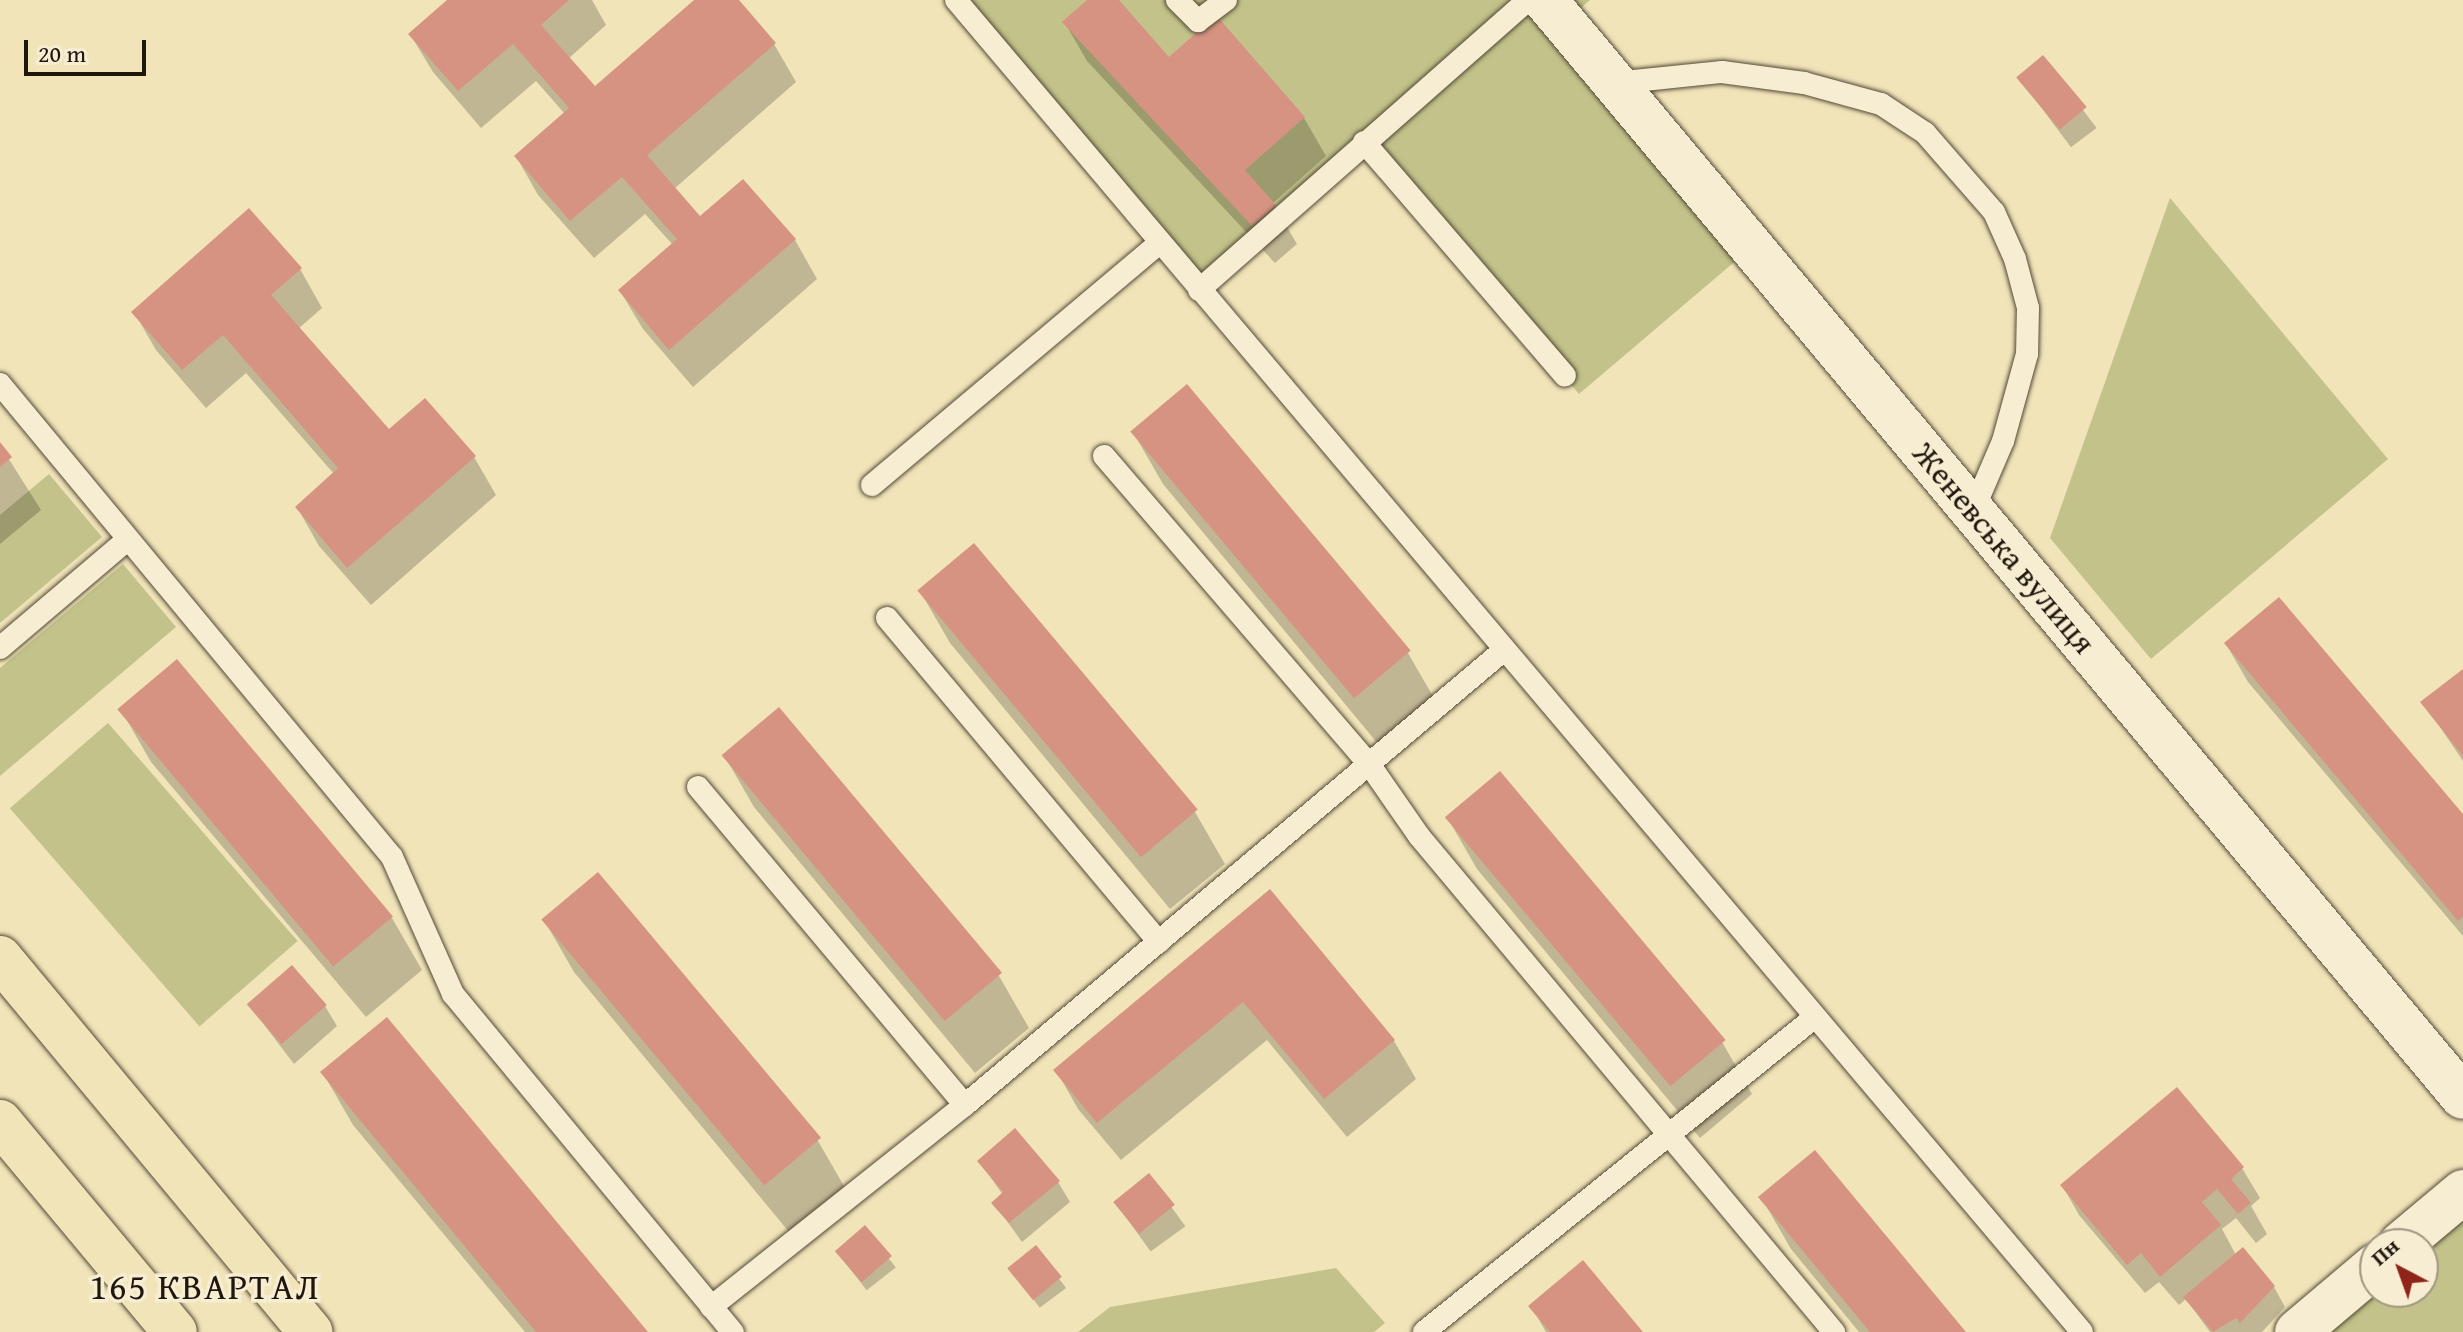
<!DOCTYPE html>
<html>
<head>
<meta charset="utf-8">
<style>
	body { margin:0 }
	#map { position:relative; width:2463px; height:1332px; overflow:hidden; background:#f1e4b9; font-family:"Gentium Book Plus",serif }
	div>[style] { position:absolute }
	.green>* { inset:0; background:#c2c28a; transform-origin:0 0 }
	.shadow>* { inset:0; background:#0003; transform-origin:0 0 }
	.building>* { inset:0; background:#d79382; transform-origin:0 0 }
	.roads { filter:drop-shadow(0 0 2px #544a37) drop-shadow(0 0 2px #544a37) }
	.service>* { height:22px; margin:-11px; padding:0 11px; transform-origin:11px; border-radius:11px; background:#f6edd2 }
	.minor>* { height:44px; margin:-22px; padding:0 22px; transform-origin:22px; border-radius:22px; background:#f6edd2 }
	.primary>* { height:44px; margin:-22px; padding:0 22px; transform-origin:22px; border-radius:22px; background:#f1e4b9 }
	span { translate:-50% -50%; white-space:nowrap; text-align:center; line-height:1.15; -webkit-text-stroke:7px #f6edd2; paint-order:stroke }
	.street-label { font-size:32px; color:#1f170c }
	.quarter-label { font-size:36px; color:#1f170c; letter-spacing:2px }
	.north { position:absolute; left:2359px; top:1228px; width:80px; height:80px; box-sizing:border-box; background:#f6edd2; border:2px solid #a09783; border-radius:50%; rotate:319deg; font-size:22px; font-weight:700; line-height:32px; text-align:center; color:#1f170c }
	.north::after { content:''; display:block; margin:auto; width:28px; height:36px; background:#8f2418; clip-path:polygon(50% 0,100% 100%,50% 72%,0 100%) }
	.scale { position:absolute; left:24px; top:40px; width:122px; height:36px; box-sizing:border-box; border:4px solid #1f170c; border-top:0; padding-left:10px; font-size:24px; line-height:28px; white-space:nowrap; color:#1f170c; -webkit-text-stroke:6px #f6edd2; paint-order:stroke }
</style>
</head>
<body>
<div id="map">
	<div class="green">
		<div style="clip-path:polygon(956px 0,1590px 0,1565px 22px,1752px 247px,1579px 394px,1364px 143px,1199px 290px)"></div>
		<div style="clip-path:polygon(2170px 198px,2388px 459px,2151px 659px,2050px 538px)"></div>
		<div style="clip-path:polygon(49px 474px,102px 537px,0 623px,0 515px)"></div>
		<div style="clip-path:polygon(123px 564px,176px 627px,0 776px,0 668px)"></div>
		<div style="left:108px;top:723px;width:289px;height:130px;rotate:49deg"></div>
		<div style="clip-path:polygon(2463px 1192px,2463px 1332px,2297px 1332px,2375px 1292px,2423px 1292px,2423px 1244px)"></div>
		<div style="clip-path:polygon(1336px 1268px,1385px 1323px,1374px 1332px,1078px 1332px,1110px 1307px)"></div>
	</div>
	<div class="shadow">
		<div style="clip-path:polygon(450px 0,592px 0,606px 25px,568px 59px,594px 89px,697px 0,736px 0,774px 44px,796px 82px,674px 189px,700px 219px,743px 181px,795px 240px,817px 279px,693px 387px,643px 329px,620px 291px,673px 245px,645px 214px,594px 258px,538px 195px,516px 156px,565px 114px,536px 81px,481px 128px,433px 72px,410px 34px)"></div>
		<div style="clip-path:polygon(1090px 0,1116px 0,1168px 60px,1304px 118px,1326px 156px,1273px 203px,1297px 244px,1275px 263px,1087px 61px,1065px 23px)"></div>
		<div style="left:2043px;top:57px;width:89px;height:32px;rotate:53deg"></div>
		<div style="clip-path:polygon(300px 269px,322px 308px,298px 329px,389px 432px,474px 457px,496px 495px,371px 605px,319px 546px,297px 507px,334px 474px,246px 373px,206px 408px,156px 350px,134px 312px)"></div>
		<div style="clip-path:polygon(1187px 387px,1408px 653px,1438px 705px,1383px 750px,1163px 484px,1133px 432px)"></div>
		<div style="clip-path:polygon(0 445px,41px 510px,0 544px)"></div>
		<div style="clip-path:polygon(974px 546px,1195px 812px,1225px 864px,1170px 909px,950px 643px,920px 591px)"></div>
		<div style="clip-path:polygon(2226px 644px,2463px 817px,2463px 936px,2248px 682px)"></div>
		<div style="clip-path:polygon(2463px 671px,2463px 761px,2423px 702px)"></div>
		<div style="clip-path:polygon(121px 710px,392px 918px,422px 970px,366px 1017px,151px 762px)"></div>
		<div style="clip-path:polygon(724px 755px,999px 976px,1029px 1028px,975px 1073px,754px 807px)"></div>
		<div style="clip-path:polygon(1447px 817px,1722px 1042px,1752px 1094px,1700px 1138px,1477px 869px)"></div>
		<div style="clip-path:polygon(1270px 892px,1394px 1041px,1416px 1079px,1347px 1137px,1267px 1040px,1121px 1160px,1078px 1109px,1056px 1070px)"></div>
		<div style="clip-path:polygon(544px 920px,818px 1141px,848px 1193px,794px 1238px,574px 972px)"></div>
		<div style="clip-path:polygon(249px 1005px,325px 1006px,337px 1026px,294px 1064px)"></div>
		<div style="clip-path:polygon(323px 1073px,645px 1332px,525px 1332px,353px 1125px)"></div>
		<div style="clip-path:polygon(979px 1161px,1058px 1182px,1070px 1202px,1022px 1242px,994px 1203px,1003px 1195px)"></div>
		<div style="clip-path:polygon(2242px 1168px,2260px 1198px,2251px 1206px,2267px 1234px,2256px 1243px,2236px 1218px,2222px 1229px,2236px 1255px,2274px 1287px,2285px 1307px,2262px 1332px,2210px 1332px,2186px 1299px,2179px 1305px,2159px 1282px,2145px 1293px,2079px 1215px,2062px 1185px)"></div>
		<div style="left:1149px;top:1176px;width:62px;height:43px;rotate:54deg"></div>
		<div style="clip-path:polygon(1761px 1197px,1964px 1332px,1859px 1332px,1791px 1249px)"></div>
		<div style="left:865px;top:1228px;width:50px;height:37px;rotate:52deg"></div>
		<div style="left:1036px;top:1248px;width:50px;height:33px;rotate:53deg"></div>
		<div style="clip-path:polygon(1531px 1306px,1641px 1332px,1546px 1332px)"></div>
	</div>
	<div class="building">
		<div style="clip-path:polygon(447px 0,569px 0,541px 25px,595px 86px,694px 0,739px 0,776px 43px,647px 155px,700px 216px,743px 179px,796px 239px,669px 350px,618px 290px,677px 239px,622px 177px,570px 221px,514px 156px,569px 108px,513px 44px,458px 91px,408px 34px)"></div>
		<div style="clip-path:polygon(1087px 0,1119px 0,1169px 57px,1216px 15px,1305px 117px,1245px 170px,1276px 205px,1252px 226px,1062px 22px)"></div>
		<div style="left:2043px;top:55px;width:68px;height:35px;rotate:50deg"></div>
		<div style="clip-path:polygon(249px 208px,302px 268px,271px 295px,389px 429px,425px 398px,476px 456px,347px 568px,295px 507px,338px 468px,223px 335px,182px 370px,131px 312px)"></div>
		<div style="left:1187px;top:384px;width:348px;height:74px;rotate:50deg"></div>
		<div style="clip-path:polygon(0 442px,12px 457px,0 467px)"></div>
		<div style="left:974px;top:543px;width:348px;height:74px;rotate:50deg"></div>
		<div style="clip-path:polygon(2279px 597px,2463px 814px,2463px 917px,2458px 921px,2224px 643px)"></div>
		<div style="left:177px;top:659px;width:336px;height:78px;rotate:50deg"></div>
		<div style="clip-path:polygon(2463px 669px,2463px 756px,2420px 702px)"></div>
		<div style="left:779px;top:707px;width:347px;height:75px;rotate:50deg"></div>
		<div style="left:1500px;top:771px;width:351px;height:72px;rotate:50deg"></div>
		<div style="left:598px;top:872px;width:347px;height:74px;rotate:50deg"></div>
		<div style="clip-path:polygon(1270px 889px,1395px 1040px,1324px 1099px,1243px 1002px,1097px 1123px,1053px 1070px)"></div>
		<div style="left:292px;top:965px;width:53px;height:60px;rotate:49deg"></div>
		<div style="clip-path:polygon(387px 1017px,648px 1332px,536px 1332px,320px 1072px)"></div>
		<div style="clip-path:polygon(2177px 1087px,2244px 1167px,2231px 1179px,2251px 1203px,2238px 1214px,2217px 1189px,2202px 1202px,2221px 1225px,2160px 1277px,2141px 1253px,2127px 1265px,2060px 1185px)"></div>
		<div style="clip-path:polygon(1015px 1128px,1060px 1181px,1009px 1223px,991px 1203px,1003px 1192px,977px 1161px)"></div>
		<div style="clip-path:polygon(1815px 1150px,1966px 1332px,1870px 1332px,1758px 1197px)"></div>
		<div style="left:1149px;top:1173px;width:41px;height:46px;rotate:51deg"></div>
		<div style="left:865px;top:1225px;width:41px;height:40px;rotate:49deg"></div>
		<div style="left:1036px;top:1245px;width:41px;height:37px;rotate:51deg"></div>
		<div style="clip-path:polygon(2243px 1247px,2275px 1286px,2240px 1323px,2236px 1318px,2213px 1332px,2183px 1297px)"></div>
		<div style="clip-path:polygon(1583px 1260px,1643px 1332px,1550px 1332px,1528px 1306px)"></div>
	</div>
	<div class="roads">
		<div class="service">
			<div style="left:956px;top:0;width:1744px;rotate:49.79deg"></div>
			<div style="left:1177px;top:0;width:30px;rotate:45deg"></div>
			<div style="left:1198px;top:21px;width:35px;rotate:-37deg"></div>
			<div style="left:1615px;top:83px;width:108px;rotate:-5.9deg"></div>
			<div style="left:1722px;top:72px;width:83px;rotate:7.6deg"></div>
			<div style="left:1804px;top:83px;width:80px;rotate:15.3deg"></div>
			<div style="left:1881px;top:104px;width:53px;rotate:33.4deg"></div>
			<div style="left:1925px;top:133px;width:105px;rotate:48.9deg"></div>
			<div style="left:1994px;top:212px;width:51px;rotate:65.9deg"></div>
			<div style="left:2015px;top:259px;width:51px;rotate:75.1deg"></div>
			<div style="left:2028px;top:308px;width:46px;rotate:91.2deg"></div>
			<div style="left:2027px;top:354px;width:90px;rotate:105.4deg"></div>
			<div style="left:2003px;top:441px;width:76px;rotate:113.2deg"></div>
			<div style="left:1364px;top:142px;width:308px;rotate:49.3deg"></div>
			<div style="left:1199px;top:290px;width:439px;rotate:-41.4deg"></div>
			<div style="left:0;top:384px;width:614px;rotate:50.35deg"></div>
			<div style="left:392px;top:857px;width:150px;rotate:66deg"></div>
			<div style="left:453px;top:994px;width:439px;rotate:50.4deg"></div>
			<div style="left:1104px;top:456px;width:406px;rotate:49.3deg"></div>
			<div style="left:1369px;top:764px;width:88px;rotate:55.2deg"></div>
			<div style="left:1419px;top:836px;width:647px;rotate:50.08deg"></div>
			<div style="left:872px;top:485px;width:375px;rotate:-40.1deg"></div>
			<div style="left:887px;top:618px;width:423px;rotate:50deg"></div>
			<div style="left:0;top:648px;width:167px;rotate:-40.4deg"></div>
			<div style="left:698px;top:787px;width:415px;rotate:50deg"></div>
			<div style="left:711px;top:1307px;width:325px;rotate:-38.5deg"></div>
			<div style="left:965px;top:1105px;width:705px;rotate:-40.17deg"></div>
			<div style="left:1424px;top:1332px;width:502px;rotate:-38.86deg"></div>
		</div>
		<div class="minor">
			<div style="left:1545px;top:0;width:1430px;rotate:50.08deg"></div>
			<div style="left:2401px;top:1244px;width:81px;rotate:-40deg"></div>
			<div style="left:2297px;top:1332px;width:102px;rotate:-40.2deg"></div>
		</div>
		<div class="primary">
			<div style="left:0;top:958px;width:486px;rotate:50.3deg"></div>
			<div style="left:0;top:1122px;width:273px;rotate:50.2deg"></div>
		</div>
	</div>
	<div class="street-label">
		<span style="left:2004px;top:548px;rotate:50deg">Женевська вулиця</span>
	</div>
	<div class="quarter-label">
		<span style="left:205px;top:1286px">165 КВАРТАЛ</span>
	</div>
	<div class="north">Пн</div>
	<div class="scale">20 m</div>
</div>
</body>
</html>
